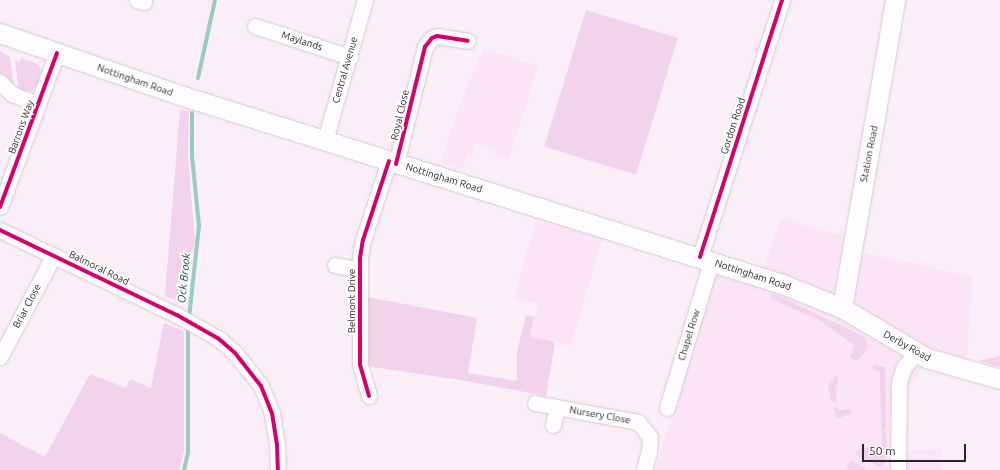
<!DOCTYPE html>
<html>
<head>
<meta charset="utf-8">
<style>
	body { margin:0 }
	#map { position:relative; width:1000px; height:470px; overflow:hidden; background:#faeef7; font-family:Ubuntu,sans-serif }
	div>[style] { position:absolute }
	.built>* { inset:0; background:#fbe4f5 }
	.green>* { inset:0; background:#f3d2eb; transform-origin:0 0 }
	.stream>* { height:4px; margin:-2px; padding:0 2px; transform-origin:2px; border-radius:2px; background:#99cbbf }
	.roads { filter:drop-shadow(0 0 1px #d4cbd2) drop-shadow(0 0 1px #d4cbd2) }
	.minor>* { height:15px; margin:-7.5px; padding:0 7.5px; transform-origin:7.5px; border-radius:7.5px; background:#fefcfe }
	.major>* { height:19px; margin:-9.5px; padding:0 9.5px; transform-origin:9.5px; border-radius:9.5px; background:#fefcfe }
	.cycleway>* { height:4px; margin:-2px; padding:0 2px; transform-origin:2px; border-radius:2px; background:#d6006c }
	span { translate:-50% -50%; white-space:nowrap; text-align:center; line-height:1.15; -webkit-text-stroke:4px #fff; paint-order:stroke }
	.street-label { font-size:10px; color:#2d242b }
	.water-label { font-size:11px; color:#105042; font-style:italic }
	.scale { position:absolute; left:862px; top:444px; width:104px; height:18px; box-sizing:border-box; border:2px solid #2d242b; border-top:0; padding-left:5px; font-size:12px; line-height:14px; white-space:nowrap; color:#2d242b; -webkit-text-stroke:3px #fff; paint-order:stroke }
</style>
</head>
<body>
<div id="map">
	<div class="built">
		<div style="clip-path:polygon(483px 49px,538px 66px,509px 159px,494px 155px,496px 149px,476px 143px,472px 156px,467px 154px,462px 169px,441px 162px,461px 102px)"></div>
		<div style="clip-path:polygon(781px 219px,842px 235px,860px 252px,973px 277px,966px 366px,930px 354px,903px 399px,903px 451px,941px 449px,941px 470px,655px 470px,715px 271px,758px 284px)"></div>
		<div style="clip-path:polygon(536px 220px,602px 239px,571px 345px,530px 336px,538px 304px,514px 298px)"></div>
	</div>
	<div class="green">
		<div style="left:586px;top:10px;width:96px;height:143px;rotate:17deg"></div>
		<div style="clip-path:polygon(0 51px,10px 57px,14px 89px,0 73px)"></div>
		<div style="clip-path:polygon(21px 58px,38px 64px,41px 69px,39px 82px,32px 91px,19px 91px,15px 60px,20px 62px)"></div>
		<div style="clip-path:polygon(180px 110px,189px 111px,188px 158px,195px 240px,184px 304px,165px 296px)"></div>
		<div style="clip-path:polygon(772px 293px,865px 337px,868px 347px,865px 353px,856px 361px,850px 357px,854px 345px,819px 320px,770px 298px)"></div>
		<div style="clip-path:polygon(367px 297px,477px 318px,468px 373px,517px 381px,517px 352px,526px 315px,534px 317px,530px 336px,555px 342px,546px 396px,467px 381px,366px 366px)"></div>
		<div style="clip-path:polygon(164px 323px,184px 331px,184px 451px,179px 470px,0 470px,0 433px,45px 457px,90px 374px,126px 388px,130px 379px,151px 388px)"></div>
		<div style="clip-path:polygon(1000px 356px,1000px 367px,979px 361px)"></div>
		<div style="clip-path:polygon(873px 365px,885px 367px,886px 429px,883px 430px,886px 434px,887px 461px,880px 467px,854px 454px,861px 448px,882px 446px,880px 371px,873px 370px)"></div>
		<div style="clip-path:polygon(837px 375px,838px 385px,835px 385px,837px 401px,835px 402px,831px 401px,828px 384px)"></div>
		<div style="clip-path:polygon(837px 407px,838px 410px,851px 409px,852px 413px,837px 419px,834px 408px)"></div>
		<div style="clip-path:polygon(850px 460px,865px 467px,865px 470px,847px 470px)"></div>
	</div>
	<div class="stream">
		<div style="left:198px;top:78px;width:80px;rotate:-77.7deg"></div>
		<div style="left:189px;top:318px;width:93px;rotate:-83.8deg"></div>
		<div style="left:199px;top:226px;width:70px;rotate:-95.7deg"></div>
		<div style="left:192px;top:156px;width:43px;rotate:-90deg"></div>
		<div style="left:184px;top:470px;width:18px;rotate:-77deg"></div>
		<div style="left:188px;top:452px;width:127px;rotate:-90deg"></div>
	</div>
	<div class="roads">
		<div class="minor">
			<div style="left:137px;top:0;width:7px;rotate:16deg"></div>
			<div style="left:144px;top:2px;width:2px;rotate:-90deg"></div>
			<div style="left:255px;top:26px;width:100px;rotate:18.1deg"></div>
			<div style="left:0;top:82px;width:17px;rotate:45deg"></div>
			<div style="left:12px;top:94px;width:28px;rotate:21deg"></div>
			<div style="left:325px;top:140px;width:146px;rotate:-74.1deg"></div>
			<div style="left:396px;top:164px;width:121px;rotate:-76.1deg"></div>
			<div style="left:425px;top:47px;width:11px;rotate:-52deg"></div>
			<div style="left:432px;top:38px;width:5px;rotate:-22deg"></div>
			<div style="left:437px;top:36px;width:31px;rotate:9deg"></div>
			<div style="left:0;top:207px;width:164px;rotate:-69.7deg"></div>
			<div style="left:0;top:230px;width:196px;rotate:25.7deg"></div>
			<div style="left:177px;top:315px;width:48px;rotate:29.7deg"></div>
			<div style="left:219px;top:339px;width:21px;rotate:41deg"></div>
			<div style="left:235px;top:353px;width:42px;rotate:51.8deg"></div>
			<div style="left:261px;top:386px;width:29px;rotate:68deg"></div>
			<div style="left:272px;top:413px;width:32px;rotate:81deg"></div>
			<div style="left:277px;top:445px;width:25px;rotate:88deg"></div>
			<div style="left:700px;top:257px;width:270px;rotate:-72.3deg"></div>
			<div style="left:335px;top:265px;width:25px;rotate:11deg"></div>
			<div style="left:0;top:357px;width:115px;rotate:-62.1deg"></div>
			<div style="left:369px;top:396px;width:33px;rotate:-106deg"></div>
			<div style="left:360px;top:364px;width:106px;rotate:-90deg"></div>
			<div style="left:360px;top:258px;width:18px;rotate:-81deg"></div>
			<div style="left:363px;top:240px;width:83px;rotate:-71.8deg"></div>
			<div style="left:535px;top:403px;width:105px;rotate:10.5deg"></div>
			<div style="left:638px;top:422px;width:19px;rotate:51deg"></div>
			<div style="left:650px;top:437px;width:14px;rotate:94deg"></div>
			<div style="left:649px;top:451px;width:20px;rotate:105deg"></div>
			<div style="left:667px;top:408px;width:153px;rotate:-73.3deg"></div>
			<div style="left:553px;top:425px;width:18px;rotate:-77deg"></div>
			<div style="left:898px;top:470px;width:88px;rotate:-89.3deg"></div>
			<div style="left:899px;top:382px;width:16px;rotate:-72deg"></div>
			<div style="left:904px;top:367px;width:20px;rotate:-49deg"></div>
		</div>
		<div class="major">
			<div style="left:0;top:33px;width:194px;rotate:19deg"></div>
			<div style="left:183px;top:96px;width:628px;rotate:17.42deg"></div>
			<div style="left:782px;top:284px;width:65px;rotate:21.8deg"></div>
			<div style="left:842px;top:308px;width:99px;rotate:30.5deg"></div>
			<div style="left:927px;top:358px;width:76px;rotate:16deg"></div>
			<div style="left:842px;top:308px;width:313px;rotate:-80.2deg"></div>
		</div>
	</div>
	<div class="cycleway">
		<div style="left:396px;top:164px;width:121px;rotate:-76.1deg"></div>
		<div style="left:425px;top:47px;width:11px;rotate:-52deg"></div>
		<div style="left:432px;top:38px;width:5px;rotate:-22deg"></div>
		<div style="left:437px;top:36px;width:31px;rotate:9deg"></div>
		<div style="left:0;top:207px;width:164px;rotate:-69.7deg"></div>
		<div style="left:0;top:230px;width:196px;rotate:25.7deg"></div>
		<div style="left:177px;top:315px;width:48px;rotate:29.7deg"></div>
		<div style="left:219px;top:339px;width:21px;rotate:41deg"></div>
		<div style="left:235px;top:353px;width:42px;rotate:51.8deg"></div>
		<div style="left:261px;top:386px;width:29px;rotate:68deg"></div>
		<div style="left:272px;top:413px;width:32px;rotate:81deg"></div>
		<div style="left:277px;top:445px;width:25px;rotate:88deg"></div>
		<div style="left:700px;top:257px;width:270px;rotate:-72.3deg"></div>
		<div style="left:369px;top:396px;width:33px;rotate:-106deg"></div>
		<div style="left:360px;top:364px;width:106px;rotate:-90deg"></div>
		<div style="left:360px;top:258px;width:18px;rotate:-81deg"></div>
		<div style="left:363px;top:240px;width:83px;rotate:-71.8deg"></div>
	</div>
	<div class="street-label">
		<span style="left:302px;top:41px;rotate:18deg">Maylands</span>
		<span style="left:345px;top:70px;rotate:-74deg">Central Avenue</span>
		<span style="left:135px;top:80px;rotate:19deg">Nottingham Road</span>
		<span style="left:400px;top:115px;rotate:-77deg">Royal Close</span>
		<span style="left:733px;top:126px;rotate:-72deg">Gordon Road</span>
		<span style="left:21px;top:127px;rotate:-70deg">Barrons Way</span>
		<span style="left:869px;top:154px;rotate:-79deg">Station Road</span>
		<span style="left:444px;top:178px;rotate:17deg">Nottingham Road</span>
		<span style="left:99px;top:268px;rotate:26deg">Balmoral Road</span>
		<span style="left:753px;top:275px;rotate:18deg">Nottingham Road</span>
		<span style="left:352px;top:301px;rotate:-90deg">Belmont Drive</span>
		<span style="left:27px;top:306px;rotate:-62deg">Briar Close</span>
		<span style="left:689px;top:335px;rotate:-73deg">Chapel Row</span>
		<span style="left:907px;top:346px;rotate:29deg">Derby Road</span>
		<span style="left:600px;top:415px;rotate:10deg">Nursery Close</span>
	</div>
	<div class="water-label">
		<span style="left:184px;top:278px;rotate:-84deg">Ock Brook</span>
	</div>
	<div class="scale">50 m</div>
</div>
</body>
</html>
